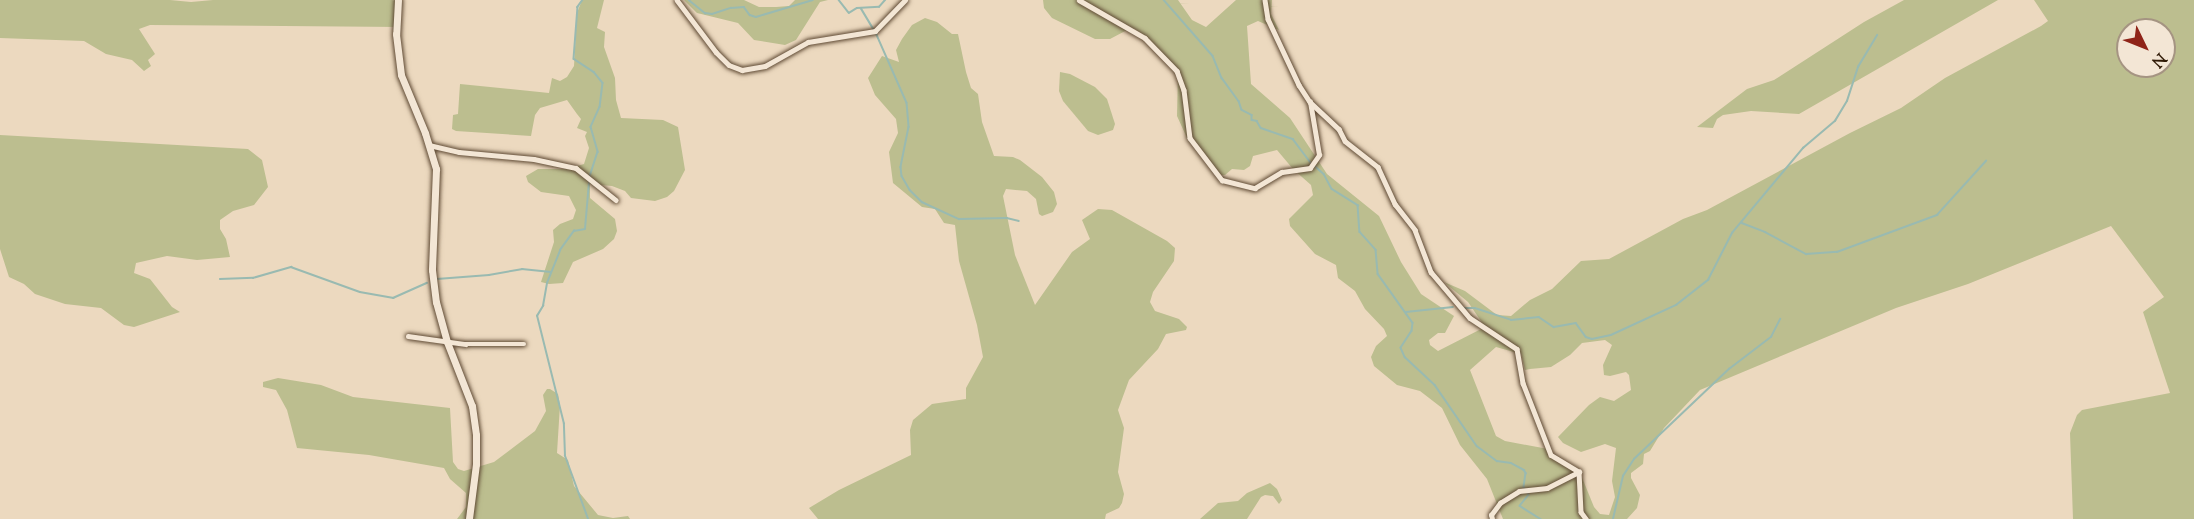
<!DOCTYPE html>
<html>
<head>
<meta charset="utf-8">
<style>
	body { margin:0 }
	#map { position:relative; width:2194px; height:519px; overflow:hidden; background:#ecd9bf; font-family:"Sorts Mill Goudy",serif }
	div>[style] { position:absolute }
	.green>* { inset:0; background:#bcbe8f }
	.stream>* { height:1.5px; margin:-0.75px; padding:0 0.75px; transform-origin:0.75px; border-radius:0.75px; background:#99bab1 }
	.roads { filter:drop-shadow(0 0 2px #5f4a34) drop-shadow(0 0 2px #5f4a34) }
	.street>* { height:4.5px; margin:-2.25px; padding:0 2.25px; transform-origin:2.25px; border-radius:2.25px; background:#f3e6d5 }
	.secondary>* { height:7px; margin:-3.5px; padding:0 3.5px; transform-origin:3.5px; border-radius:3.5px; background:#f3e6d5 }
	span { translate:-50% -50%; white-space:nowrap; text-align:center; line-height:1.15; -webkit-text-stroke:4.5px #f3e6d5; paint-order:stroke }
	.north { position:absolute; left:2116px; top:18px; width:60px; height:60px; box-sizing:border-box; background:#f3e6d5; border:2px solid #a59482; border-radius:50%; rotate:133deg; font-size:16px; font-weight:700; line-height:24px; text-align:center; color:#301a06 }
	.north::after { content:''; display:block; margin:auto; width:21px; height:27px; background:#8f2418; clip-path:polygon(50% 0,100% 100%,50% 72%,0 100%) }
</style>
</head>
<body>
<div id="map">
	<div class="green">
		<div style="clip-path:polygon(0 0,170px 0,191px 2px,213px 0,392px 0,401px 2px,401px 27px,150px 25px,139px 29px,155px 54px,148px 60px,151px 66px,144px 71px,132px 60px,106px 54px,84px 41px,0 38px)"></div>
		<div style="clip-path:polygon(582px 0,604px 0,597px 28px,605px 32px,604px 47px,615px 78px,616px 100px,621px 118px,663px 120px,678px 127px,685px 170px,674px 191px,667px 197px,655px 201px,631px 198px,625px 191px,612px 186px,590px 184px,590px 198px,615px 219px,617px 231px,614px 239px,603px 249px,573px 262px,563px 283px,549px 284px,541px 282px,554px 242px,553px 230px,560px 224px,573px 219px,576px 210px,569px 196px,541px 192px,528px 182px,526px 176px,538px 169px,567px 169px,584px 164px,589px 148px,585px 136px,587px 132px,577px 128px,581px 119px,577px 114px,567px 100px,540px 108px,535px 115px,531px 136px,456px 131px,452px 129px,453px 115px,458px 114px,460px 84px,549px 93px,552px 78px,560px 81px,567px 77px,574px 66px,577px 13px)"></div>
		<div style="clip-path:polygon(684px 0,744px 0,759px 7px,776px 7px,789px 6px,795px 0,828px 0,820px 2px,796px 40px,785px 45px,754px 40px,738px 23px,697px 13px)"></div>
		<div style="clip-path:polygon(evenodd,1043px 0,1178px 0,1192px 20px,1206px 27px,1236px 0,1272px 0,1271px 14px,1279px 30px,1258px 21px,1247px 26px,1251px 84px,1290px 118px,1327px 174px,1379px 216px,1401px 262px,1421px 294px,1454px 316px,1445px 333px,1438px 333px,1429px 340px,1430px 345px,1438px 351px,1485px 327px,1468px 302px,1444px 282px,1465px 291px,1497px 315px,1511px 316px,1530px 300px,1552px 289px,1581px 261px,1609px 259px,1683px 219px,1707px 210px,1850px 133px,1901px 108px,1945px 78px,2041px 26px,2048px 21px,2034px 0,2194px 0,2194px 519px,2073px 519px,2070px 433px,2077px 415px,2082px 410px,2170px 393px,2143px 312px,2164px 297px,2111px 226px,1968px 284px,1896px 308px,1700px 390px,1664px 428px,1650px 451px,1644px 454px,1643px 464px,1631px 473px,1631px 478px,1640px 495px,1637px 508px,1627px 519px,1503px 519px,1487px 479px,1460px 445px,1442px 408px,1420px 391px,1397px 385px,1374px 366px,1371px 357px,1376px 346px,1387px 336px,1384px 329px,1365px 309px,1355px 291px,1338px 278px,1336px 265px,1315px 254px,1290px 226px,1289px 219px,1313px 195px,1311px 185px,1293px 169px,1277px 150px,1253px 156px,1250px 166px,1244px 170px,1232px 169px,1225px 175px,1220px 175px,1187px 138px,1177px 116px,1178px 72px,1144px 35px,1135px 29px,1129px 29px,1110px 39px,1095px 39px,1052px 18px,1044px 8px,1043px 0,2128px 30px,2164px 30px,2164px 66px,2128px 66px,2128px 30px,1043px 0,1605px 340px,1612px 345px,1603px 365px,1604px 375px,1610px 376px,1626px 372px,1629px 375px,1631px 390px,1614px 401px,1600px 397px,1589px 405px,1558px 437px,1563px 443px,1581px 452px,1605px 444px,1616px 448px,1612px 481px,1615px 497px,1609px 515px,1600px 514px,1594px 507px,1581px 475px,1549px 455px,1548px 449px,1505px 441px,1496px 436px,1470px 370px,1496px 347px,1521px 354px,1525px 370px,1530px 369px,1551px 367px,1570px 355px,1582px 343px,1605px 340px)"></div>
		<div style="clip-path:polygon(1904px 0,1998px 0,1799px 114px,1751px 111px,1723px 115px,1717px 119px,1713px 128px,1697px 127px,1747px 89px,1774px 80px,1864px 22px)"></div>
		<div style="clip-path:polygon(925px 18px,937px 22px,952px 34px,958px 34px,966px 72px,971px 88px,978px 94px,982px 122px,994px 156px,1013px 157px,1020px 160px,1042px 177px,1054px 192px,1057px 204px,1053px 212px,1042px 216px,1039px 214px,1036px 199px,1027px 191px,1006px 189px,1003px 196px,1015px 255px,1035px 305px,1072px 252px,1090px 239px,1082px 220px,1098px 209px,1112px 210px,1167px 241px,1175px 248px,1174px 261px,1153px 292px,1150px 302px,1155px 311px,1179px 319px,1187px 327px,1186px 330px,1166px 334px,1158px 349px,1129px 380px,1118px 410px,1124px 428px,1118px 472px,1124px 494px,1122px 503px,1119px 508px,1106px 514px,1105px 519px,818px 519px,809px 508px,839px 490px,911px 455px,910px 430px,913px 420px,932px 404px,966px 399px,966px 388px,983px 357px,977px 325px,959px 261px,955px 225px,944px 223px,935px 209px,922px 207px,893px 183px,889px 152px,898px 133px,896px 119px,875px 95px,868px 78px,882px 56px,899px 62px,896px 50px,902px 39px,912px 25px)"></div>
		<div style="clip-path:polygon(1060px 72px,1070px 74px,1095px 87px,1107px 99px,1115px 124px,1113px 130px,1098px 135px,1088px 131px,1063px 101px,1059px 91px)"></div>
		<div style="clip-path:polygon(0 135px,248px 149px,262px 160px,268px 187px,254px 205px,233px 211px,220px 220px,220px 229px,226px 239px,230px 257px,197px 260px,167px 256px,136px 263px,134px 273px,150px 279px,172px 307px,180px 312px,134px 327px,124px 325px,101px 308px,65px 304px,35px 294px,24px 284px,9px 277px,0 249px)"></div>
		<div style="clip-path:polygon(278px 378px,321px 385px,353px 397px,450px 408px,453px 462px,458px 469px,464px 471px,494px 462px,535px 431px,546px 411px,543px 395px,547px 389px,550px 389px,558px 394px,560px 405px,557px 453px,568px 460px,574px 486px,598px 515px,613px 518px,628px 516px,630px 519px,457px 519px,466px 507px,466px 493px,450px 479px,444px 468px,369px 455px,297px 448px,287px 410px,276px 390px,263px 387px,263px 382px)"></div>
		<div style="clip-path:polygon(1270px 483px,1277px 489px,1282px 500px,1279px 504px,1273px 496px,1265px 495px,1261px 497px,1247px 519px,1200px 519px,1218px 503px,1238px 501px,1247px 493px)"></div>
	</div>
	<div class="stream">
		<div style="left:583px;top:0;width:9px;rotate:126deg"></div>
		<div style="left:578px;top:7px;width:52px;rotate:94.4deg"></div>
		<div style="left:574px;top:59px;width:24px;rotate:33deg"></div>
		<div style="left:594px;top:72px;width:14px;rotate:51deg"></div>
		<div style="left:603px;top:83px;width:24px;rotate:97deg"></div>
		<div style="left:600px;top:107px;width:22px;rotate:114deg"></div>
		<div style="left:591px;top:127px;width:26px;rotate:74deg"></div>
		<div style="left:598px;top:152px;width:26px;rotate:108deg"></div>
		<div style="left:689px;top:0;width:21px;rotate:39deg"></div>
		<div style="left:705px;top:13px;width:7px;rotate:8deg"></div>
		<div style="left:712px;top:14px;width:20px;rotate:-18deg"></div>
		<div style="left:731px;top:8px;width:13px;rotate:-4deg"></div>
		<div style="left:744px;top:7px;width:10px;rotate:53deg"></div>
		<div style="left:750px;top:15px;width:6px;rotate:18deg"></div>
		<div style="left:756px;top:17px;width:59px;rotate:-16.6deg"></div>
		<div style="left:839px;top:0;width:16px;rotate:52deg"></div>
		<div style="left:849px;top:13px;width:9px;rotate:-32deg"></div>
		<div style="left:857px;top:8px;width:22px;rotate:-3deg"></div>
		<div style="left:879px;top:7px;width:9px;rotate:-49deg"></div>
		<div style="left:1164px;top:0;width:74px;rotate:48.8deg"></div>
		<div style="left:1213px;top:56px;width:24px;rotate:68deg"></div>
		<div style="left:1222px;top:78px;width:29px;rotate:54deg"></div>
		<div style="left:1239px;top:101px;width:9px;rotate:72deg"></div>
		<div style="left:1242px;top:110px;width:11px;rotate:27deg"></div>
		<div style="left:1252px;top:115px;width:5px;rotate:90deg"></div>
		<div style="left:1252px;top:120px;width:5px;rotate:11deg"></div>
		<div style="left:1257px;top:121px;width:8px;rotate:60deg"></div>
		<div style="left:1261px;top:128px;width:34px;rotate:19deg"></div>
		<div style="left:1293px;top:139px;width:30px;rotate:53deg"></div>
		<div style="left:861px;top:8px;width:31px;rotate:59deg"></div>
		<div style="left:877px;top:35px;width:74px;rotate:66.2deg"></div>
		<div style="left:907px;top:103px;width:24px;rotate:85deg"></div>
		<div style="left:909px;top:127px;width:41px;rotate:101.3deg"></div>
		<div style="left:901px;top:167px;width:9px;rotate:84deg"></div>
		<div style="left:902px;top:176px;width:16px;rotate:60deg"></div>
		<div style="left:910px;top:190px;width:17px;rotate:45deg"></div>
		<div style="left:922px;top:202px;width:41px;rotate:24.7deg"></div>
		<div style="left:959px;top:219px;width:48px;rotate:-1.2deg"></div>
		<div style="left:1007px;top:218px;width:12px;rotate:14deg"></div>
		<div style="left:1315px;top:166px;width:12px;rotate:42deg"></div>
		<div style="left:1324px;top:174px;width:17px;rotate:62deg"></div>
		<div style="left:1332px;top:189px;width:31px;rotate:32deg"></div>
		<div style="left:1358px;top:205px;width:27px;rotate:86deg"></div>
		<div style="left:1360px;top:232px;width:24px;rotate:48deg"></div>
		<div style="left:1376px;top:250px;width:24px;rotate:85deg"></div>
		<div style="left:1378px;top:274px;width:60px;rotate:54.5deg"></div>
		<div style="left:1413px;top:323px;width:8px;rotate:97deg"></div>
		<div style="left:1412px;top:331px;width:20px;rotate:123deg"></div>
		<div style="left:1401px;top:348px;width:10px;rotate:66deg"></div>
		<div style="left:1405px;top:357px;width:41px;rotate:43deg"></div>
		<div style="left:1435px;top:385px;width:74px;rotate:55.5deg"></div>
		<div style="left:1477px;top:446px;width:25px;rotate:37deg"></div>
		<div style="left:1497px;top:461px;width:14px;rotate:8deg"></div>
		<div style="left:1511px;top:463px;width:15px;rotate:28deg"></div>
		<div style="left:1524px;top:470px;width:4px;rotate:56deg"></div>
		<div style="left:1526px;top:473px;width:14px;rotate:98deg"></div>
		<div style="left:1524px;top:487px;width:9px;rotate:58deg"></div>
		<div style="left:1529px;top:495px;width:14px;rotate:129deg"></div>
		<div style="left:1520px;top:506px;width:25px;rotate:32deg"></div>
		<div style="left:1742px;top:223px;width:25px;rotate:21deg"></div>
		<div style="left:1765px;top:232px;width:47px;rotate:28.2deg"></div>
		<div style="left:1806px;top:254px;width:31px;rotate:-4deg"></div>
		<div style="left:1837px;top:252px;width:107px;rotate:-20.3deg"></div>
		<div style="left:1937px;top:215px;width:73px;rotate:-47.8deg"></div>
		<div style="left:220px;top:279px;width:33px;rotate:-2deg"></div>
		<div style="left:253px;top:278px;width:40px;rotate:-16deg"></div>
		<div style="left:291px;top:267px;width:73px;rotate:19.9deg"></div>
		<div style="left:360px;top:292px;width:34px;rotate:10deg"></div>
		<div style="left:393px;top:298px;width:37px;rotate:-24deg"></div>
		<div style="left:437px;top:279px;width:52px;rotate:-4.4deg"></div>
		<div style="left:489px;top:275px;width:34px;rotate:-10deg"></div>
		<div style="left:522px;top:269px;width:29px;rotate:6deg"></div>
		<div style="left:1465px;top:308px;width:10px"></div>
		<div style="left:1475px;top:308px;width:38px;rotate:18deg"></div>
		<div style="left:1511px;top:320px;width:28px;rotate:-6deg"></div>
		<div style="left:1539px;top:317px;width:18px;rotate:34deg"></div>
		<div style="left:1554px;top:327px;width:22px;rotate:-10deg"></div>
		<div style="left:1576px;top:323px;width:17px;rotate:54deg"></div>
		<div style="left:1586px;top:337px;width:6px;rotate:18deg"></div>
		<div style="left:1592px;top:339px;width:19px;rotate:-12deg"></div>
		<div style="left:1611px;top:335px;width:72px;rotate:-24.8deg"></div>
		<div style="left:1676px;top:305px;width:41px;rotate:-38deg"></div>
		<div style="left:1708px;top:280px;width:53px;rotate:-62.9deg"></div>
		<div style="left:1732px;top:233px;width:111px;rotate:-50.1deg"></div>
		<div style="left:1803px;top:148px;width:42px;rotate:-40.2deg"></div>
		<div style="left:1835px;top:121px;width:23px;rotate:-59deg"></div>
		<div style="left:1847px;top:101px;width:36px;rotate:-72deg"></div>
		<div style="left:1858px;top:67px;width:37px;rotate:-59deg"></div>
		<div style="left:1406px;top:312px;width:47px;rotate:-6.1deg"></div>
		<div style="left:588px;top:519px;width:67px;rotate:-110.1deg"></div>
		<div style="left:565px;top:456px;width:32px;rotate:-92deg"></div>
		<div style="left:564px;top:424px;width:111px;rotate:-104deg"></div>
		<div style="left:537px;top:316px;width:12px;rotate:-59deg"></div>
		<div style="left:543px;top:306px;width:23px;rotate:-80deg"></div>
		<div style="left:547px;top:283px;width:35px;rotate:-68deg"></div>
		<div style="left:560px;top:250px;width:24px;rotate:-54deg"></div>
		<div style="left:574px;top:231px;width:11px;rotate:-10deg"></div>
		<div style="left:585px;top:229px;width:47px;rotate:-85.1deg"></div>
		<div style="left:1613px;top:519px;width:44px;rotate:-76.9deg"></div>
		<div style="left:1623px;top:476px;width:20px;rotate:-57deg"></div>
		<div style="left:1634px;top:459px;width:131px;rotate:-43.5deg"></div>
		<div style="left:1729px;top:369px;width:53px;rotate:-37.3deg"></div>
		<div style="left:1771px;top:337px;width:20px;rotate:-63deg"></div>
	</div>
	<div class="roads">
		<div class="street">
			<div style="left:677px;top:0;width:65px;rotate:53.1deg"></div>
			<div style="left:716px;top:52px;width:18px;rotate:45deg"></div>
			<div style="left:729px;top:65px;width:14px;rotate:21deg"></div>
			<div style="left:742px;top:70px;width:23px;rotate:-10deg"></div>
			<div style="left:765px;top:66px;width:49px;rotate:-29.2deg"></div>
			<div style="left:808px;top:42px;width:68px;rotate:-9.3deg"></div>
			<div style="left:875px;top:31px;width:43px;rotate:-45.9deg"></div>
			<div style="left:1079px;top:0;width:76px;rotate:29.9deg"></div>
			<div style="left:1145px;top:38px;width:46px;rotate:45.9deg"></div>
			<div style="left:1177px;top:71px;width:20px;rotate:70deg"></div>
			<div style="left:1184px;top:90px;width:48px;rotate:82.9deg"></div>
			<div style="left:1190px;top:138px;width:53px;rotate:52.7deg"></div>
			<div style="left:1222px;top:180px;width:34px;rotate:14deg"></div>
			<div style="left:1255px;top:188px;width:31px;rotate:-31deg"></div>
			<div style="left:1282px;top:172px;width:28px;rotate:-8deg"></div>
			<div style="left:1310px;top:168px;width:16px;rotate:-55deg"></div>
			<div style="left:1319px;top:155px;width:54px;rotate:-99.6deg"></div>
			<div style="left:1265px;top:0;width:19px;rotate:81deg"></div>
			<div style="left:1268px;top:19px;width:73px;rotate:64.8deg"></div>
			<div style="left:1299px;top:85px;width:20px;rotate:57deg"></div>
			<div style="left:1310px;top:102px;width:40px;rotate:43deg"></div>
			<div style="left:1339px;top:129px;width:13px;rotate:63deg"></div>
			<div style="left:1345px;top:141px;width:42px;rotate:38.2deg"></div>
			<div style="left:1378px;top:167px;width:41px;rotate:65.3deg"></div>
			<div style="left:1395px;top:204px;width:33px;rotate:52deg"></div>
			<div style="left:1415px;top:230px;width:45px;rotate:69.1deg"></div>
			<div style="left:1431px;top:272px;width:60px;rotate:49.7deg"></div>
			<div style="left:1470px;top:318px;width:56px;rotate:33.4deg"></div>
			<div style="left:1517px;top:349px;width:35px;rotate:80deg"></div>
			<div style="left:1523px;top:383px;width:77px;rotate:68.7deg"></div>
			<div style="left:1551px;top:455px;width:33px;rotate:31deg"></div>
			<div style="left:1579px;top:472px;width:40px;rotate:87.1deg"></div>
			<div style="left:1581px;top:512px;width:9px;rotate:54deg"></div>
			<div style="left:429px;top:145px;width:31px;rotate:13deg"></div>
			<div style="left:459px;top:152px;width:75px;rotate:5.3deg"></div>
			<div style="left:534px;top:159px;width:43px;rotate:12.1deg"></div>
			<div style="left:576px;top:168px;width:51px;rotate:38.7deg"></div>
			<div style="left:408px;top:336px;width:58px;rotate:8deg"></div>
			<div style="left:465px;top:344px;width:59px"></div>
			<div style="left:1492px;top:519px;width:4px;rotate:-104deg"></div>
			<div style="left:1491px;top:515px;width:15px;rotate:-53deg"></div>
			<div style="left:1500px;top:503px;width:22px;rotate:-32deg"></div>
			<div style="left:1519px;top:491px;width:28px;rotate:-6deg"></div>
			<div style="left:1547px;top:488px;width:36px;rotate:-27deg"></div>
		</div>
		<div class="secondary">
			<div style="left:398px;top:0;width:34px;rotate:93deg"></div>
			<div style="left:396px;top:34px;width:41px;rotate:83deg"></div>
			<div style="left:401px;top:75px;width:63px;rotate:67.5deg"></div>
			<div style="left:425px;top:133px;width:38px;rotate:73deg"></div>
			<div style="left:436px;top:169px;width:101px;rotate:92.3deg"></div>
			<div style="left:432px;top:270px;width:32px;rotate:83deg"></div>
			<div style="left:436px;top:302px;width:41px;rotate:74.6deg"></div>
			<div style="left:447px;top:342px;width:69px;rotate:68.7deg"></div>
			<div style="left:472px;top:406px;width:29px;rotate:82deg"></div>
			<div style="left:476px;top:435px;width:29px;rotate:90deg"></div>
			<div style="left:476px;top:464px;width:55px;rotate:97.3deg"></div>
		</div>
	</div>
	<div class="north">N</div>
</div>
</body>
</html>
